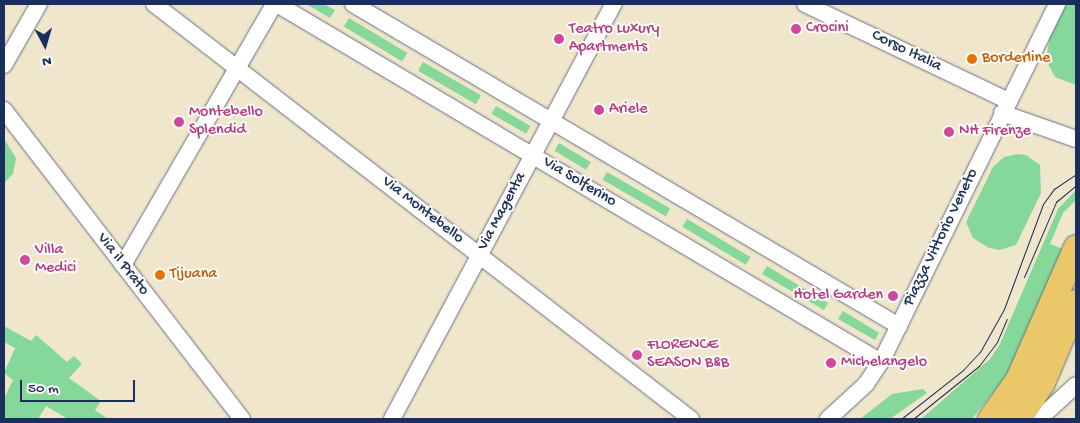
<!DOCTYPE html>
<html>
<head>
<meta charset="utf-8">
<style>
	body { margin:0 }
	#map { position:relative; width:1080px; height:423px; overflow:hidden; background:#f0e6cb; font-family:"Gochi Hand",sans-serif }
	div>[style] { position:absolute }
	.green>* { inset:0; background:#85d89a; transform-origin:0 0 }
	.roads { filter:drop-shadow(0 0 1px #666f84) drop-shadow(0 0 1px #666f84) }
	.street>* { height:16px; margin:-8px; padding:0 8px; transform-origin:8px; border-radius:8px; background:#fff }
	.primary>* { height:25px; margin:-12.5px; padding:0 12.5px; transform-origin:12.5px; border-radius:12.5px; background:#eac769 }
	.tram>* { height:1px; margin:-0.5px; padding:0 0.5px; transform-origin:0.5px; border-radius:0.5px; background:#1b2f5e }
	.dots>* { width:14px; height:14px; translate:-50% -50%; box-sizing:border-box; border:2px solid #fdfcf7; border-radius:50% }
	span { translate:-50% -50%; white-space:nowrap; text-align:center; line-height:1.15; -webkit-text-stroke:4px #fdfcf7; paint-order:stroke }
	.hotel-label { font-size:16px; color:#b23c85 }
	.left { translate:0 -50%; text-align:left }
	.right { translate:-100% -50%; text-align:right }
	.street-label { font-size:16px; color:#1b2f5e }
	.food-label { font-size:16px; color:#c56008 }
	.frame { position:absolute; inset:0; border:5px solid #1b2f5e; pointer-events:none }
	.north { position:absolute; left:20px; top:20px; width:50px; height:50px; -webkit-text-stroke:4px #fdfcf7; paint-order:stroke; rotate:174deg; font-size:14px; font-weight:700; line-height:20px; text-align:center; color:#1b2f5e }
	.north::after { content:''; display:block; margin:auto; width:18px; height:22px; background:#1b2f5e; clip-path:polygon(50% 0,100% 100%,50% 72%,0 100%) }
	.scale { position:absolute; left:20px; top:380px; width:115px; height:22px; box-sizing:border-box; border:2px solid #1b2f5e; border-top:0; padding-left:6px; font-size:15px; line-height:18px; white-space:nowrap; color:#1b2f5e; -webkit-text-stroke:4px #fdfcf7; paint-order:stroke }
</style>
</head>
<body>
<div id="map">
	<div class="green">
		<div style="clip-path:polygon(306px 4px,324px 4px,335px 10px,330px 18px)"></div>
		<div style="clip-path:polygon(1066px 4px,1076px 4px,1076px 85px,1055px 77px,1046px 60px,1051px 29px)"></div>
		<div style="left:349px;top:18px;width:68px;height:10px;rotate:31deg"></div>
		<div style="left:423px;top:62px;width:67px;height:10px;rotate:30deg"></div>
		<div style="left:496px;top:106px;width:40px;height:9px;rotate:30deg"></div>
		<div style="clip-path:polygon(4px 139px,16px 158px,13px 174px,4px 183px)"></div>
		<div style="left:559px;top:143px;width:37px;height:9px;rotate:31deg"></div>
		<div style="clip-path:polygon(1018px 154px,1026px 155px,1040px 165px,1041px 193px,1016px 245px,1000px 250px,989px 248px,973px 238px,966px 222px,993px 167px,1004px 157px)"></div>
		<div style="left:607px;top:172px;width:73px;height:9px;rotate:30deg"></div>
		<div style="clip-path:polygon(1076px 190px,1076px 200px,1063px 213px,1050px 244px,1063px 249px,1007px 375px,972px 419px,921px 419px,990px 359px,1000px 344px,1058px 209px)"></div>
		<div style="left:687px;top:219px;width:74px;height:9px;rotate:31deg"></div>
		<div style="clip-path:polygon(767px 266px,828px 303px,824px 310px,762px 274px)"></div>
		<div style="clip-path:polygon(843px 311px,879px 333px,875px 340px,838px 319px)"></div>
		<div style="clip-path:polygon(4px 326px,31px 341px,36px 335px,67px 362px,74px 356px,82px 364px,69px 378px,101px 401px,95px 410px,108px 419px,68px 419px,46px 406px,38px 419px,4px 419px,4px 398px,13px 380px,4px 373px,15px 348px,4px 342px)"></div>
		<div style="clip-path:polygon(923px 389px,927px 393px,890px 419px,860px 419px,892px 394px)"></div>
	</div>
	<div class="roads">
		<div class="street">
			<div style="left:154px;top:4px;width:679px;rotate:37.7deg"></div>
			<div style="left:277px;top:4px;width:702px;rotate:30.66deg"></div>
			<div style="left:353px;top:4px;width:634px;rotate:30.53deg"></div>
			<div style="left:805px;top:4px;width:225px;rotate:25.5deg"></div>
			<div style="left:4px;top:65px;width:70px;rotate:-60.2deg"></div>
			<div style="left:4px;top:110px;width:390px;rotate:52.4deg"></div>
			<div style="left:1002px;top:113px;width:78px;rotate:19.4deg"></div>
			<div style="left:123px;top:265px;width:302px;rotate:-59.9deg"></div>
			<div style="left:392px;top:419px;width:471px;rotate:-61.9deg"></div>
			<div style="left:828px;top:419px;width:52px;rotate:-42.6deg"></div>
			<div style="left:866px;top:384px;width:27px;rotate:-56deg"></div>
			<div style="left:881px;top:362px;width:399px;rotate:-63.8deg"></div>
			<div style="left:1039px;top:419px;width:50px;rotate:-42.6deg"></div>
		</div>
		<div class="primary">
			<div style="left:990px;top:419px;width:49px;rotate:-55deg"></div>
			<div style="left:1018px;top:379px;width:144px;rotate:-66.3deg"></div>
			<div style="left:1018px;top:419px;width:44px;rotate:-57deg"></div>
			<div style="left:1042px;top:382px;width:87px;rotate:-67deg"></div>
		</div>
	</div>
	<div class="tram">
		<div style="left:1024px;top:277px;width:82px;rotate:-66.9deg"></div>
		<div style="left:1056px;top:202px;width:26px;rotate:-40deg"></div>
		<div style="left:901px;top:419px;width:79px;rotate:-38.3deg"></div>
		<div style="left:963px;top:370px;width:25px;rotate:-47deg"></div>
		<div style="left:980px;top:352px;width:49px;rotate:-60.8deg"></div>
		<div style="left:1004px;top:309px;width:112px;rotate:-69.6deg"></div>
		<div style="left:1043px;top:204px;width:19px;rotate:-54deg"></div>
		<div style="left:1054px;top:189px;width:27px;rotate:-34deg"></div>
		<div style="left:913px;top:419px;width:85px;rotate:-38.8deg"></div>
		<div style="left:979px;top:366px;width:30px;rotate:-53deg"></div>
		<div style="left:997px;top:342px;width:25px;rotate:-67deg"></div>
	</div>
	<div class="dots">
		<div style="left:796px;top:29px;background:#d1479c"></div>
		<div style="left:559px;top:39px;background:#d1479c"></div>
		<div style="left:972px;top:59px;background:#e8710a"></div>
		<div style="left:599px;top:110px;background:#d1479c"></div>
		<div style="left:179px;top:122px;background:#d1479c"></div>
		<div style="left:949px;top:132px;background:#d1479c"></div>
		<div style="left:25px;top:260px;background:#d1479c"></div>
		<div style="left:160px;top:275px;background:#e8710a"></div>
		<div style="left:893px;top:296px;background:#d1479c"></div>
		<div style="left:637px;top:355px;background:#d1479c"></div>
		<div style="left:831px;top:363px;background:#d1479c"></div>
	</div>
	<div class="hotel-label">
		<span class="left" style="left:806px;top:29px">Crocini</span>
		<span class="left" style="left:569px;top:39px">Teatro Luxury<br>Apartments</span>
		<span class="left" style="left:609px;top:110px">Ariele</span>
		<span class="left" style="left:189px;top:122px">Montebello<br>Splendid</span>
		<span class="left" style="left:959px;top:132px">NH Firenze</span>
		<span class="left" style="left:35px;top:260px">Villa<br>Medici</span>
		<span class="right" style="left:883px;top:296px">Hotel Garden</span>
		<span class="left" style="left:647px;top:355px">FLORENCE<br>SEASON B&amp;B</span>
		<span class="left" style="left:841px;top:363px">Michelangelo</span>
	</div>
	<div class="street-label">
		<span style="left:906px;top:52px;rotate:26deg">Corso Italia</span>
		<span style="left:579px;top:183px;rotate:31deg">Via Solferino</span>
		<span style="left:422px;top:211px;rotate:38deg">Via Montebello</span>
		<span style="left:503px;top:212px;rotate:-62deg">Via Magenta</span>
		<span style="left:942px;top:238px;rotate:-64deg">Piazza Vittorio Veneto</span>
		<span style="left:122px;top:265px;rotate:52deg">Via il Prato</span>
	</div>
	<div class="food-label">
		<span class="left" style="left:982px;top:59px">Borderline</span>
		<span class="left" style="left:170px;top:275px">Tijuana</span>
	</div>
	<div class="frame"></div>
	<div class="north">N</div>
	<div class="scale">50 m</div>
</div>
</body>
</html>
